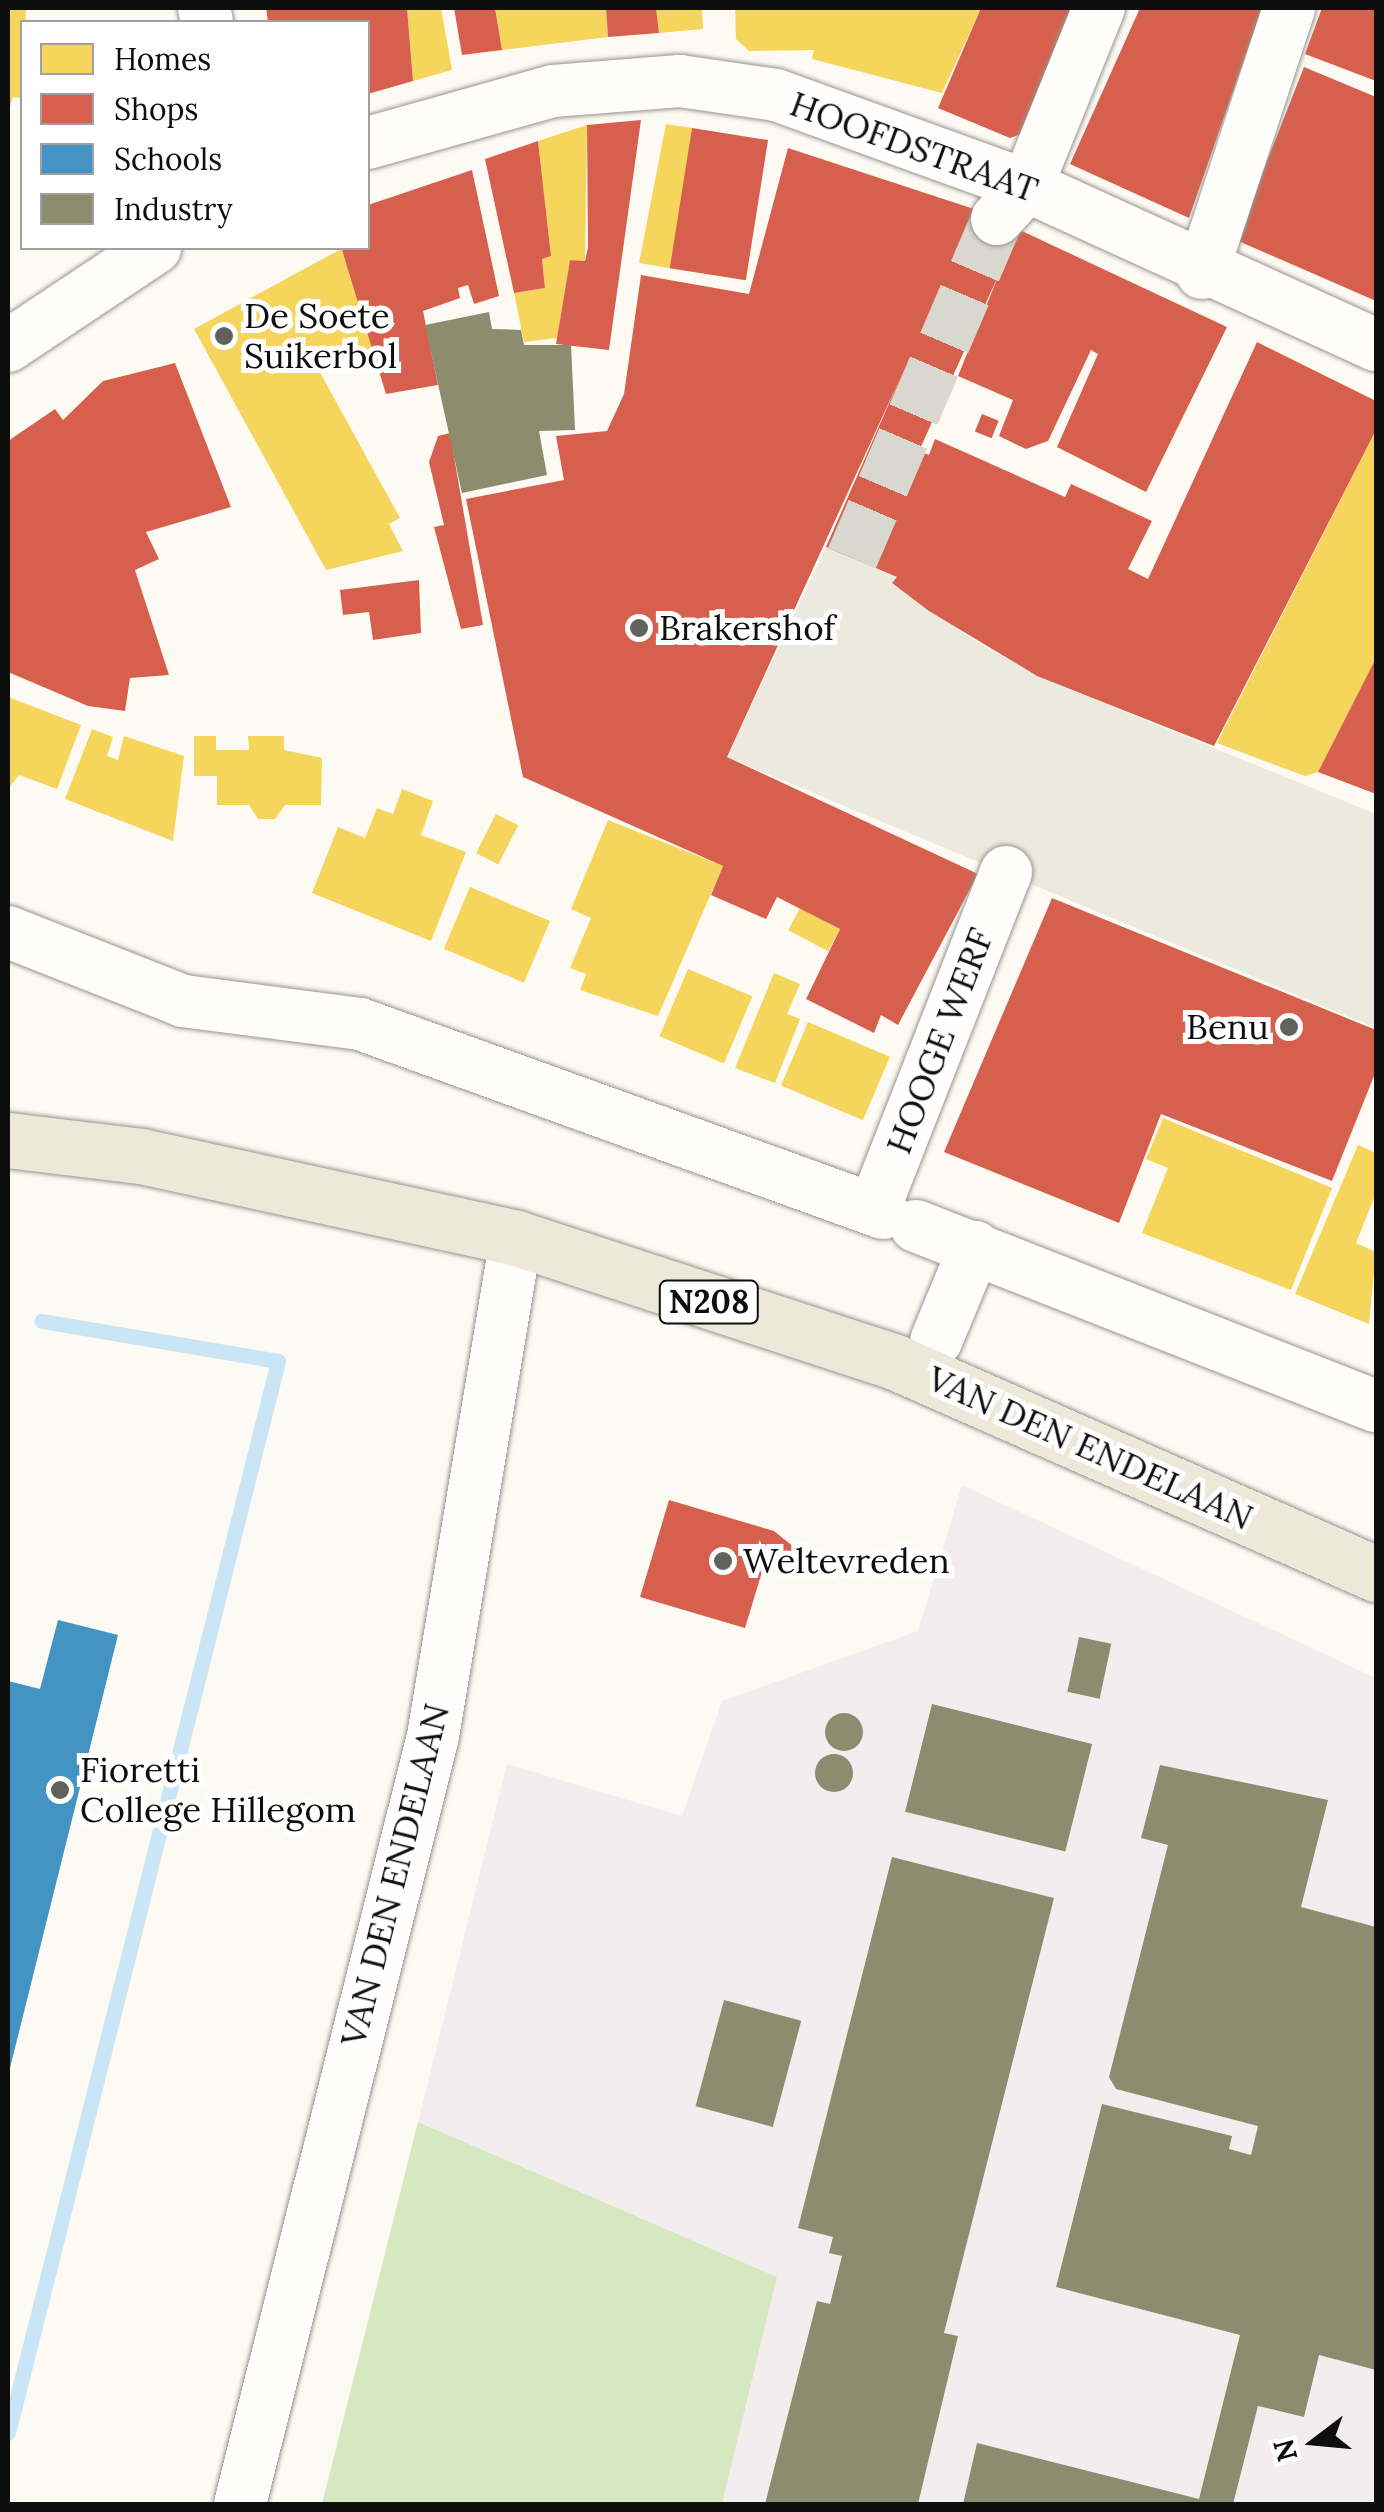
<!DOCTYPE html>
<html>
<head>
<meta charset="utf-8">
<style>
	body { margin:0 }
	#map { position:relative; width:1384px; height:2512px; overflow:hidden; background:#fcfaf2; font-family:Lora,serif }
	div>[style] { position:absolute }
	.industrial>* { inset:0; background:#f3edef }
	.forest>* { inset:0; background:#d4e9c0 }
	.plaza>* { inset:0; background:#ece9de }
	.homes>* { inset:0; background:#f6d55c; transform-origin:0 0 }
	.shops>* { inset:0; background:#d6604d; transform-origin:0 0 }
	.schools>* { inset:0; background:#4393c3 }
	.industry>* { inset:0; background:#8c8c6e; transform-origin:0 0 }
	.round { border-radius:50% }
	.stream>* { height:15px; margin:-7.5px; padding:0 7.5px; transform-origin:7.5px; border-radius:7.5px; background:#c9e5f6 }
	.minor-tunnel>* { height:52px; margin-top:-26px; transform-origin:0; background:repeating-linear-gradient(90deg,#d8d7d0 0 52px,transparent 0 78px) }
	.roads { filter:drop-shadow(0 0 2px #959491) drop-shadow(0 0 2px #959491) }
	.minor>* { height:52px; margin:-26px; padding:0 26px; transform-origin:26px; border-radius:26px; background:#fffefd }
	.major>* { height:55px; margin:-27.5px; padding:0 27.5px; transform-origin:27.5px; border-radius:27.5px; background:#ede8d8 }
	.dots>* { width:28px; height:28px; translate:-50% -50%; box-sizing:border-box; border:5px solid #fff; border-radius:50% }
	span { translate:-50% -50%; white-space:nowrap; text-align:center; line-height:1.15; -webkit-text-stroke:10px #fff; paint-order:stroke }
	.shield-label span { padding:2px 8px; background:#fff; border:2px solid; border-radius:8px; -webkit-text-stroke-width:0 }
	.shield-label { font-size:32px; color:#0e0e0e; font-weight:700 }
	.street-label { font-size:35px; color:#0e0e0e }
	.poi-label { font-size:35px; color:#0e0e0e }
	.left { translate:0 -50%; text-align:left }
	.right { translate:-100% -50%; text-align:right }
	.frame { position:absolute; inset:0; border:10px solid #0e0e0e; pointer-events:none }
	.legend { position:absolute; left:20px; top:20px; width:350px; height:230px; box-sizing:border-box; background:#fff; border:2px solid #9f9f9f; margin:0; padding:12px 18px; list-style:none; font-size:30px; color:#0e0e0e }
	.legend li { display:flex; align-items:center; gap:20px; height:50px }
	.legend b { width:50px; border:2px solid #9f9f9f }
	.north { position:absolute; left:1264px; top:2392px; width:100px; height:100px; -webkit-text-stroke:8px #fff; paint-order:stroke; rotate:254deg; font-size:28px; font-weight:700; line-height:40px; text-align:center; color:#0e0e0e }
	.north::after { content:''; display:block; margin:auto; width:35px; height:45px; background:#0e0e0e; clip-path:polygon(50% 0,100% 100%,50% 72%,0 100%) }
</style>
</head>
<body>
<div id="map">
	<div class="industrial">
		<div style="clip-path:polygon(962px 1485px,1376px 1678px,1376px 2504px,722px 2504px,777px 2277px,418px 2122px,507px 1764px,682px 1816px,722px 1701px,918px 1631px)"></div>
	</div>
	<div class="forest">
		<div style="clip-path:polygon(418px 2122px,777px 2277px,722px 2504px,322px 2504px)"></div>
	</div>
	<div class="plaza">
		<div style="clip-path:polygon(826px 547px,897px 577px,892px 584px,967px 636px,1037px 676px,1376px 814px,1376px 1028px,727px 757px)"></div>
	</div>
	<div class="homes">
		<div style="clip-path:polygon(8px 8px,26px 10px,22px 98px,13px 97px,8px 113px)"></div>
		<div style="clip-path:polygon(407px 8px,441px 8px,452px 70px,413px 81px)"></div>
		<div style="clip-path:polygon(495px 8px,606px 8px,608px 37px,502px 50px)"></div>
		<div style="clip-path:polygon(656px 8px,702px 8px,703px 29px,659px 33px)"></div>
		<div style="clip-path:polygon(735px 8px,981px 8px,942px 93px,812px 59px,814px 50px,749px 51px,736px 39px)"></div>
		<div style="clip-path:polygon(666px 124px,692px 128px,675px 269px,639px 263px)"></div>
		<div style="clip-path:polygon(587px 125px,585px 261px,570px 260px,557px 338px,524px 342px,514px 293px,545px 288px,542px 259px,551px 256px,538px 141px)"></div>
		<div style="clip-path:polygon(341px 249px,378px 348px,317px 367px,400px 518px,389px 524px,403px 551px,326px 570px,194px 329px)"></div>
		<div style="clip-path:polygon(1376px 430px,1376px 658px,1318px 772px,1305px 776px,1217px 743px)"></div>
		<div style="clip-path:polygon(8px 697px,81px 725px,57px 789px,19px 775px,8px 789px)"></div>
		<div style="clip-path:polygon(92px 729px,113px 737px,107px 756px,118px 760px,124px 736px,184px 756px,173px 841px,65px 799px)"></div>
		<div style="clip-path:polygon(194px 736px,216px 736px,216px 750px,249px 750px,248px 736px,284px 736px,284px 750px,322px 758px,321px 805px,285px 805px,275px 819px,258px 819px,249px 805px,217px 805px,217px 776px,194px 776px)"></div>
		<div style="clip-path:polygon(402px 789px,433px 801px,421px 835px,466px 852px,431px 941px,312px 893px,338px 827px,365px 838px,377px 808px,393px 814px)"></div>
		<div style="left:496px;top:814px;width:25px;height:44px;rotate:27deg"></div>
		<div style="clip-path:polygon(608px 820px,723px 866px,658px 1016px,580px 990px,586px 974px,570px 968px,591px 918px,571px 909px)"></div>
		<div style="left:470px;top:887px;width:87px;height:67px;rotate:23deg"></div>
		<div style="left:800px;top:908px;width:45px;height:25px;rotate:28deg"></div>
		<div style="left:688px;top:969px;width:70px;height:73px;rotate:23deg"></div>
		<div style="clip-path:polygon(774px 973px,800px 984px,787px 1014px,800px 1019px,775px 1083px,735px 1068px)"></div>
		<div style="left:808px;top:1022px;width:89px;height:69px;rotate:23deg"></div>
		<div style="clip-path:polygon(1163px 1118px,1332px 1188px,1291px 1290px,1142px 1233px,1168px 1168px,1146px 1159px)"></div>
		<div style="clip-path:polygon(1358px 1145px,1376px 1153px,1376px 1193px,1356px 1243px,1376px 1252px,1369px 1324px,1295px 1294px)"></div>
	</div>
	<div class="shops">
		<div style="clip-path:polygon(266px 8px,407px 8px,413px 81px,368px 94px,368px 22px,268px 22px)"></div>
		<div style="clip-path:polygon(454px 8px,495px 8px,502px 50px,462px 55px)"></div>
		<div style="clip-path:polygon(606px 8px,656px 8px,659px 33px,608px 37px)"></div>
		<div style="clip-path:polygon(981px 8px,1076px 8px,1027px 132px,1010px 138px,938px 108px)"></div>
		<div style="clip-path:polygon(1140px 8px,1262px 8px,1189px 218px,1070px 164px)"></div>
		<div style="clip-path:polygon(1322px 8px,1376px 8px,1376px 81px,1305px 54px)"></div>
		<div style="clip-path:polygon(1304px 67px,1376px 97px,1376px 301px,1236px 240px)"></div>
		<div style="clip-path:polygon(641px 120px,609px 350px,556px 344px,570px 260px,585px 261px,588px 247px,587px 125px)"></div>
		<div style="left:692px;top:128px;width:77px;height:142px;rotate:9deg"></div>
		<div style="clip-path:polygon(538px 141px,551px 256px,542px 259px,545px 288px,514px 293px,485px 159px)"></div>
		<div style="clip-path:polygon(788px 148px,977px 210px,1227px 327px,1146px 492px,1057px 447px,1098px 354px,1091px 350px,1048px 441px,1026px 449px,999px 436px,1013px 400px,958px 376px,999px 274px,919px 451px,929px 455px,935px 439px,1065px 497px,1071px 484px,1152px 521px,1128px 569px,1148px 579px,1257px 342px,1376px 401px,1376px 430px,1214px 746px,1037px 676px,929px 611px,892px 583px,897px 577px,826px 547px,901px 376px,727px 757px,978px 874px,898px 1025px,881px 1015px,874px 1033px,806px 999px,840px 929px,777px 897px,766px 919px,711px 895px,723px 866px,523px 777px,466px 499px,564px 480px,556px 436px,607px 431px,624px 394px,641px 275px,749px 294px)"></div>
		<div style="clip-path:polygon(472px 170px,499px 296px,474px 304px,468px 285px,458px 288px,460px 298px,423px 311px,438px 385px,386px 394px,342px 250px,368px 248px,368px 205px)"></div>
		<div style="clip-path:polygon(175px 363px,231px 507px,146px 532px,159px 559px,135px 570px,169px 675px,130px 678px,125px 711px,88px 706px,8px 672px,8px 441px,55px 409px,63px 420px,103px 381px)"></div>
		<div style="left:982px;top:414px;width:18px;height:19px;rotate:22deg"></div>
		<div style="clip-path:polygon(450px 433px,483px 625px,461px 629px,434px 527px,444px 525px,429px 462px,438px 436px)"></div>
		<div style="clip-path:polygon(419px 580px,421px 633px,373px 640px,369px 612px,343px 615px,340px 590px)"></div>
		<div style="clip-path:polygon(1376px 658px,1376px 794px,1318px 772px)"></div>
		<div style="clip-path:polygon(1052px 898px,1376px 1030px,1376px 1071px,1332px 1181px,1161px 1114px,1119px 1223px,944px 1152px)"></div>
		<div style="clip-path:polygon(669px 1500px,774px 1531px,799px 1551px,793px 1570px,762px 1572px,745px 1628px,640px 1597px)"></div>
	</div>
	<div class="schools">
		<div style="clip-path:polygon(58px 1620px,118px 1635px,9px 2072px,8px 1681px,40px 1689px)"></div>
	</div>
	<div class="industry">
		<div style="clip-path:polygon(489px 312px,492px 329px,521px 330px,524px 345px,571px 345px,575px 430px,539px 431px,547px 475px,462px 493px,425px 325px)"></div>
		<div style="left:1079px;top:1637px;width:33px;height:56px;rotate:12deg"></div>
		<div style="left:932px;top:1704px;width:165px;height:111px;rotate:14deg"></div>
		<div class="round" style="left:825px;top:1713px;width:38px;height:38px"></div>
		<div class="round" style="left:815px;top:1754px;width:38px;height:38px"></div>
		<div style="clip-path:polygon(1160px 1765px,1328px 1800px,1301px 1907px,1376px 1927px,1376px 2370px,1319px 2355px,1304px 2417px,1258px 2406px,1233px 2504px,963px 2504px,977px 2443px,1199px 2499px,1240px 2335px,1056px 2287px,1102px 2104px,1232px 2136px,1229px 2149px,1251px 2155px,1258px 2126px,1116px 2089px,1109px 2077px,1168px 1845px,1141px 1838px)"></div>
		<div style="clip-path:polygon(892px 1857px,1054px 1898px,944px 2333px,958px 2336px,918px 2504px,765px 2504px,817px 2301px,830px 2304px,842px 2256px,829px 2253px,833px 2237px,798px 2228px)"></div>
		<div style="left:724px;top:2000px;width:80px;height:110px;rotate:15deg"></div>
	</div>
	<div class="stream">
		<div style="left:8px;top:2433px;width:1105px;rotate:-75.86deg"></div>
		<div style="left:278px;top:1361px;width:240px;rotate:-170.4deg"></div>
	</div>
	<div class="minor-tunnel">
		<div style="left:852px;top:558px;width:369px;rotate:-66.8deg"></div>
	</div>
	<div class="roads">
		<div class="minor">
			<div style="left:204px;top:8px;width:14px;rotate:78deg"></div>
			<div style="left:368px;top:143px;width:192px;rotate:-15.7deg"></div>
			<div style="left:553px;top:91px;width:127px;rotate:-4.5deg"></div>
			<div style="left:680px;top:81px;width:97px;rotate:8.3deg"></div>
			<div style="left:776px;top:95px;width:267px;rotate:19.9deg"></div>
			<div style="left:1027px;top:186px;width:384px;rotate:24.5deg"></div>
			<div style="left:997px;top:219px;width:45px;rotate:-47.7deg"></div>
			<div style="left:1027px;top:186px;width:192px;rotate:-68deg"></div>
			<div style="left:1202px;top:273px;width:279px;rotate:-71.8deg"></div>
			<div style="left:8px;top:346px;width:177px;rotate:-33.7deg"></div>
			<div style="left:8px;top:932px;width:188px;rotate:21.5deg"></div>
			<div style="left:183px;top:1001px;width:178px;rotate:7.4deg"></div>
			<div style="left:360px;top:1024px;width:556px;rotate:19.87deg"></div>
			<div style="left:874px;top:1209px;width:362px;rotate:-68.6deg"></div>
			<div style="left:916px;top:1226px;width:494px;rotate:21.4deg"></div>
			<div style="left:936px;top:1341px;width:102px;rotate:-67.5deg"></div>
			<div style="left:240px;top:2504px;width:792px;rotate:-75.89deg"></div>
			<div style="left:433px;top:1736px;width:505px;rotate:-80.54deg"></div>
		</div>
		<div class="major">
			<div style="left:8px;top:1140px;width:134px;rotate:6.9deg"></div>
			<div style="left:141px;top:1156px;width:384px;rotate:12.3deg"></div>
			<div style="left:516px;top:1238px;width:399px;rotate:18.1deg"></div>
			<div style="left:895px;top:1362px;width:526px;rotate:23.79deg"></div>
		</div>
	</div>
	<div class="dots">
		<div style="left:224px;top:336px;background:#61615e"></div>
		<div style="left:639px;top:628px;background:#61615e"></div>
		<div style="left:1289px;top:1027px;background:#61615e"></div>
		<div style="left:723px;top:1561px;background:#61615e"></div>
		<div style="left:60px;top:1790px;background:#61615e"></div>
	</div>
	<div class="shield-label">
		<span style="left:709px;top:1302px">N208</span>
	</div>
	<div class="street-label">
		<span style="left:914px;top:147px;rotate:20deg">HOOFDSTRAAT</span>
		<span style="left:940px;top:1041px;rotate:-69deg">HOOGE WERF</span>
		<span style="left:1090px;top:1448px;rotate:24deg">VAN DEN ENDELAAN</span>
		<span style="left:395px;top:1875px;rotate:-76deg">VAN DEN ENDELAAN</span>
	</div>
	<div class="poi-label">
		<span class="left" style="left:244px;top:336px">De Soete<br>Suikerbol</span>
		<span class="left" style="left:659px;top:628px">Brakershof</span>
		<span class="right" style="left:1269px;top:1027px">Benu</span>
		<span class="left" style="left:743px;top:1561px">Weltevreden</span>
		<span class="left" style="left:80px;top:1790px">Fioretti<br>College Hillegom</span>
	</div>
	<div class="frame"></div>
	<ul class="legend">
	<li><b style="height:28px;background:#f6d55c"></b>Homes</li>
	<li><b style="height:28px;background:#d6604d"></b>Shops</li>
	<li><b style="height:28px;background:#4393c3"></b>Schools</li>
	<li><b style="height:28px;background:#8c8c6e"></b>Industry</li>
	</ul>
	<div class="north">N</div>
</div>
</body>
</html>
